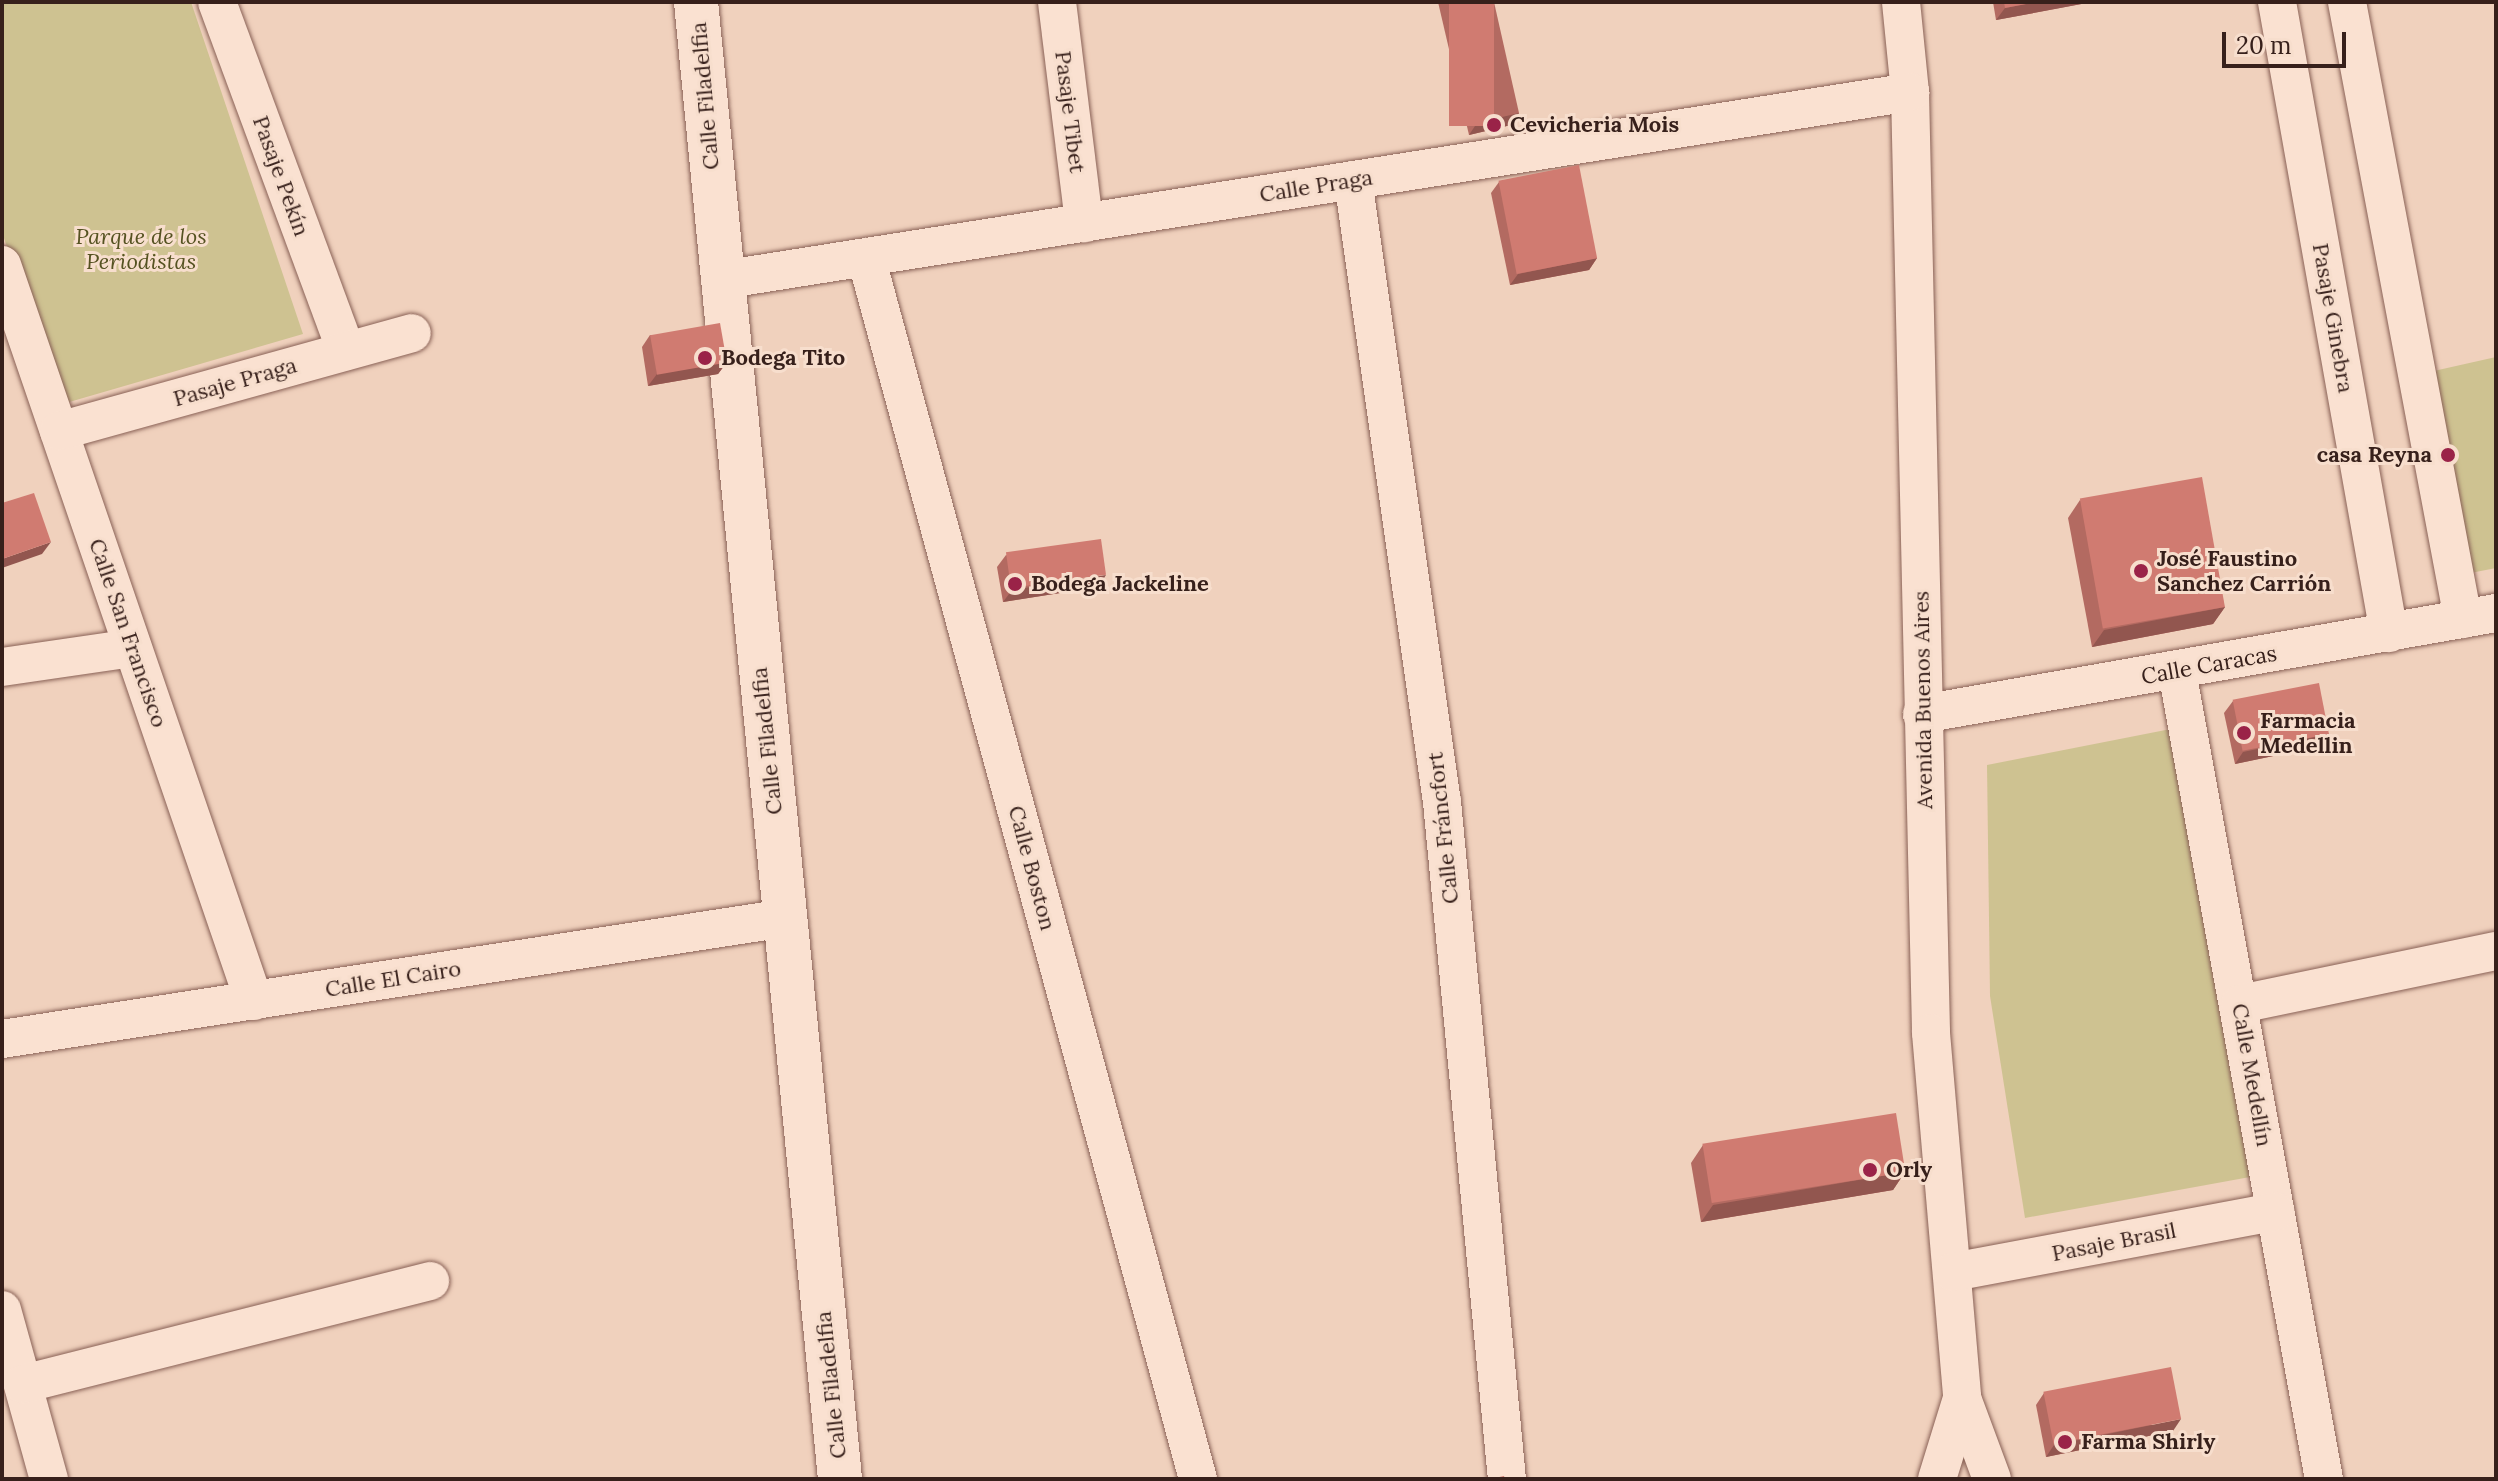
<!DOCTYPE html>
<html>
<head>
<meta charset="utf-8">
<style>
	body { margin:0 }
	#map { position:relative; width:2498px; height:1481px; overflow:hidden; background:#f0d1bd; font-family:Lora,serif }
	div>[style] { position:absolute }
	.green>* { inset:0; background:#cec291 }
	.roads { filter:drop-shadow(0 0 2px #896156) drop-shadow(0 0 2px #896156) }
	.minor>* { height:38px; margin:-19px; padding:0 19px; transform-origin:19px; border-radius:19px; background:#fae1d1 }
	.tertiary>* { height:44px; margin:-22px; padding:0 22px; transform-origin:22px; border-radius:22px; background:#fae1d1 }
	.wall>* { inset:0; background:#b36a61 }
	.shaded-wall>* { inset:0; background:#92564f }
	.building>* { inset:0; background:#d07b71; transform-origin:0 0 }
	.dots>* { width:22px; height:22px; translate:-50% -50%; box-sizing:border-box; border:4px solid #f7decd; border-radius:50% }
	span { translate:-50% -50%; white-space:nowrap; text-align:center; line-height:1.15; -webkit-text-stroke:6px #f7decd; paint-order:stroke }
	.street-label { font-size:22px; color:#37201b }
	.poi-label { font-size:22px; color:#37201b; font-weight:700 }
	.left { translate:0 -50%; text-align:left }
	.right { translate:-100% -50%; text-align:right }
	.park-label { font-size:22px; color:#555221; font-style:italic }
	.frame { position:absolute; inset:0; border:4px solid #37201b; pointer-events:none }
	.scale { position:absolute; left:2222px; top:32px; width:124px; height:36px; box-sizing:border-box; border:4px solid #37201b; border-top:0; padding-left:10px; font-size:24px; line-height:28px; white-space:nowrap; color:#37201b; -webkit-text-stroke:6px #f7decd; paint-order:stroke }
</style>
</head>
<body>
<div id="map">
	<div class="green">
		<div style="clip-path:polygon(2px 2px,191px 2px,303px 334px,59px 405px,2px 232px)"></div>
		<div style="clip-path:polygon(2496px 357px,2496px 568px,2440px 579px,2416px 375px)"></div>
		<div style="clip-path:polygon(2186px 726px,2261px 1175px,2025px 1218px,1990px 996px,1987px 765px)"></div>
	</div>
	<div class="roads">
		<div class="minor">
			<div style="left:217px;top:2px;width:372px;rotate:69.7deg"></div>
			<div style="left:1057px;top:2px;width:223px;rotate:83deg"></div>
			<div style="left:1901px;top:2px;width:90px;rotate:84.3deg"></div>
			<div style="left:1910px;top:92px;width:941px;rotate:88.72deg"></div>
			<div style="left:1931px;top:1033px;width:366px;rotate:85.1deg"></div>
			<div style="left:1962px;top:1398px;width:86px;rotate:69.7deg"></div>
			<div style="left:2277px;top:2px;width:641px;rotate:79.94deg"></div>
			<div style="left:2347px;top:2px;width:628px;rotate:79.35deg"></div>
			<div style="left:1353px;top:180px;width:628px;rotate:81.86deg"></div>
			<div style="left:1442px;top:802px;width:680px;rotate:84.52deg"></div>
			<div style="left:866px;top:257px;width:1266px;rotate:74.8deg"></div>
			<div style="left:2px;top:265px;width:778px;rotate:71.1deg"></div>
			<div style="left:721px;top:280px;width:1204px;rotate:-8.98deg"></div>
			<div style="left:59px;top:431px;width:366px;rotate:-15.5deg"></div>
			<div style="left:2px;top:667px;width:132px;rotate:-8.3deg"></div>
			<div style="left:2177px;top:671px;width:821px;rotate:79.69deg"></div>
			<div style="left:1922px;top:714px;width:583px;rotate:-9.98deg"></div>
			<div style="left:2240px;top:1004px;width:261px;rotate:-11.7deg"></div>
			<div style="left:2px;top:1039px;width:792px;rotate:-8.78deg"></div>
			<div style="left:1953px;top:1272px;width:328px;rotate:-10.6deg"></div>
			<div style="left:2px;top:1310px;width:175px;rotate:74.5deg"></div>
			<div style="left:23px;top:1384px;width:420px;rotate:-14.2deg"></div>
			<div style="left:1937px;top:1479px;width:85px;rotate:-72.8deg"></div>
		</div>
		<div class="tertiary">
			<div style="left:696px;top:2px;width:1484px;rotate:84.43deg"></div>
		</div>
	</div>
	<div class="wall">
		<div style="clip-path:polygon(1438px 2px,1494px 2px,1519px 113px,1511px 125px,1469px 135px)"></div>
		<div style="clip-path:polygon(1993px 2px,2092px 2px,1996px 20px)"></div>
		<div style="clip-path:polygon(1499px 182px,1597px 258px,1589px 270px,1510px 285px,1491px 193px)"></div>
		<div style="clip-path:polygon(650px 335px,727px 362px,718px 374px,648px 386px,642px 347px)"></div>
		<div style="clip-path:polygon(2080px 500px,2225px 607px,2213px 624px,2092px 647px,2068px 518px)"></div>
		<div style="clip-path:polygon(1006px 555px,1098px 587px,1003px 602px,997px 567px)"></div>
		<div style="clip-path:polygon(2233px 701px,2329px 734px,2321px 746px,2235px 764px,2224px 713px)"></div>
		<div style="clip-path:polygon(1703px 1145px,1905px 1172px,1893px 1190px,1701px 1222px,1691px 1163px)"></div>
		<div style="clip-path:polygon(2044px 1393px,2173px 1431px,2046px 1457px,2036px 1405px)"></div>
	</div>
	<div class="shaded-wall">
		<div style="clip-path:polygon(2036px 2px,2092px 2px,1996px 20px,2005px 8px)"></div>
		<div style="clip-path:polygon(1519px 113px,1511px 125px,1469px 135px,1477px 123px)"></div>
		<div style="clip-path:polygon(1597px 258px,1589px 270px,1510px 285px,1518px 274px)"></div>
		<div style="clip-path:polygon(727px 362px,718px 374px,648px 386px,657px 374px)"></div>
		<div style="clip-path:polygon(51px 542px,42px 554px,2px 568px,2px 559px)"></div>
		<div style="clip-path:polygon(1106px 575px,1098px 587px,1003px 602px,1012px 590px)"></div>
		<div style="clip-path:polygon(2225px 607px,2213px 624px,2092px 647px,2104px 630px)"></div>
		<div style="clip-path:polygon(2329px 734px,2321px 746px,2235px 764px,2243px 752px)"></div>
		<div style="clip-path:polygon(1905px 1172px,1893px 1190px,1701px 1222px,1713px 1205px)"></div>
		<div style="clip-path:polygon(2181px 1419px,2173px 1431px,2046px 1457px,2054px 1445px)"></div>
	</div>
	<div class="building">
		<div style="left:1449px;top:2px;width:45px;height:124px"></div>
		<div style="clip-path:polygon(2004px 2px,2036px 2px,2005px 8px)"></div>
		<div style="left:1579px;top:165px;width:95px;height:82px;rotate:79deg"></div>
		<div style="left:720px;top:323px;width:40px;height:71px;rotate:80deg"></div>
		<div style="left:2202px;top:477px;width:132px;height:124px;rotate:80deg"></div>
		<div style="clip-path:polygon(34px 493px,51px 542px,2px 559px,2px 503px)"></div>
		<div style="left:1101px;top:539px;width:36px;height:96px;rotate:82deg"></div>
		<div style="left:2319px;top:683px;width:52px;height:88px;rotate:79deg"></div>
		<div style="left:1896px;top:1113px;width:60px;height:196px;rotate:81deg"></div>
		<div style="left:2171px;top:1367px;width:53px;height:130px;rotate:79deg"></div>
		<div style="clip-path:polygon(1504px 1476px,1505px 1479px,1490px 1479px)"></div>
	</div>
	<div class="dots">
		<div style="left:1494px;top:125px;background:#9a2348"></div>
		<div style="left:705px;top:358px;background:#9a2348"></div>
		<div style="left:2448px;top:455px;background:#9a2348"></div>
		<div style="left:2141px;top:571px;background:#9a2348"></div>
		<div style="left:1015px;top:584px;background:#9a2348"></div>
		<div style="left:2244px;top:733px;background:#9a2348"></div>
		<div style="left:1870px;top:1170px;background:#9a2348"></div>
		<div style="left:2065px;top:1442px;background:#9a2348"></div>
	</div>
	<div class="street-label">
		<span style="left:705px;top:96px;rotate:-95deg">Calle Filadelfia</span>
		<span style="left:1070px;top:112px;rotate:83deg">Pasaje Tibet</span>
		<span style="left:281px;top:176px;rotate:70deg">Pasaje Pekín</span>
		<span style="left:1316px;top:186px;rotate:-9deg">Calle Praga</span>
		<span style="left:2333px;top:318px;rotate:80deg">Pasaje Ginebra</span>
		<span style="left:235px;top:382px;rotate:-16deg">Pasaje Praga</span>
		<span style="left:128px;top:633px;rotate:71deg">Calle San Francisco</span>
		<span style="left:2209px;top:665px;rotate:-10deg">Calle Caracas</span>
		<span style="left:1923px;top:700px;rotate:-91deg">Avenida Buenos Aires</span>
		<span style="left:767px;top:741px;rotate:-96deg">Calle Filadelfia</span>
		<span style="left:1443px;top:828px;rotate:-96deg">Calle Fráncfort</span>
		<span style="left:1032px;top:868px;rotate:75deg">Calle Boston</span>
		<span style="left:393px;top:979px;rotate:-9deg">Calle El Cairo</span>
		<span style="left:2252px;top:1075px;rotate:80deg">Calle Medellín</span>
		<span style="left:2114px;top:1242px;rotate:-11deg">Pasaje Brasil</span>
		<span style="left:831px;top:1385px;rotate:-96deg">Calle Filadelfia</span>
	</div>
	<div class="poi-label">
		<span class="left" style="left:1510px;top:125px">Cevicheria Mois</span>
		<span class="left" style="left:721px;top:358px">Bodega Tito</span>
		<span class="right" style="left:2432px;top:455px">casa Reyna</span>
		<span class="left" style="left:2157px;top:571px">José Faustino<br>Sanchez Carrión</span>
		<span class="left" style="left:1031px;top:584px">Bodega Jackeline</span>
		<span class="left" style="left:2260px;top:733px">Farmacia<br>Medellin</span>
		<span class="left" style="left:1886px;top:1170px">Orly</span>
		<span class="left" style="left:2081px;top:1442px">Farma Shirly</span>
	</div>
	<div class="park-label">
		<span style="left:141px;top:249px">Parque de los<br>Periodistas</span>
	</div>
	<div class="frame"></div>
	<div class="scale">20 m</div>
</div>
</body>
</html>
